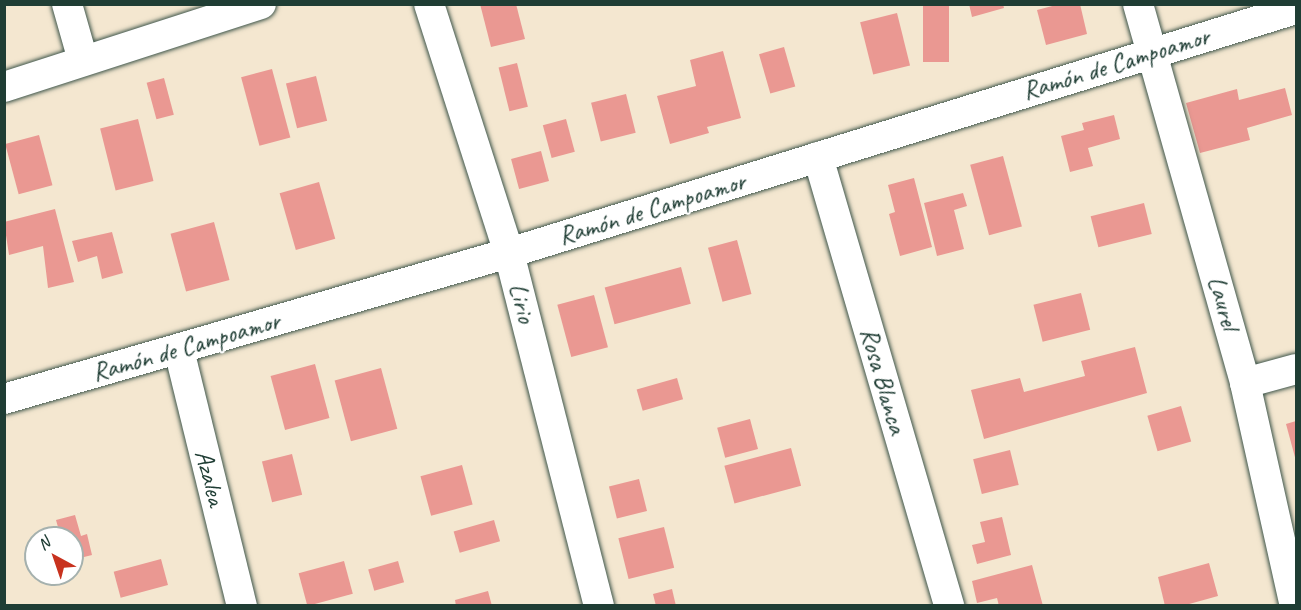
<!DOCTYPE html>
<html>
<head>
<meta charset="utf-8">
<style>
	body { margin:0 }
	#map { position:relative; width:1301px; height:610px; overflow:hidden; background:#f4e7d0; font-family:Caveat,sans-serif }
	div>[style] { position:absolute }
	.building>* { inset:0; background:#ea9892; transform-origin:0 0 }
	.roads { filter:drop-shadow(0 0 2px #3f564b) drop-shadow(0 0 2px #3f564b) }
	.street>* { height:30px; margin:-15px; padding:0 15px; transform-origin:15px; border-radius:15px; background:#fff }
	span { translate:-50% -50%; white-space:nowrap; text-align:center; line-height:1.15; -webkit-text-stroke:4.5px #fff; paint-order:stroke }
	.street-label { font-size:26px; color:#1f3d34 }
	.frame { position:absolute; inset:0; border:6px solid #1f3d34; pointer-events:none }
	.north { position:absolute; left:24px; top:526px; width:60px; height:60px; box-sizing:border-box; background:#fff; border:2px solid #a5b1ae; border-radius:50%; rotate:320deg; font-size:16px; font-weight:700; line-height:24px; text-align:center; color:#1f3d34 }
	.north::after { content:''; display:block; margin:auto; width:21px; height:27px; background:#c8321e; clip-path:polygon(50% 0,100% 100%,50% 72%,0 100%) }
</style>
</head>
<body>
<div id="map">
	<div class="building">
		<div style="clip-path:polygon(480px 4px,516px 4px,525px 39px,491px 47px)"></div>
		<div style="left:923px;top:4px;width:26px;height:58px"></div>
		<div style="clip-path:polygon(969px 4px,1003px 4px,1004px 8px,972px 17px)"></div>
		<div style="clip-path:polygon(1060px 4px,1080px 4px,1087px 34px,1046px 45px,1037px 10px)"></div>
		<div style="left:897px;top:13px;width:54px;height:38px;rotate:76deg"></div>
		<div style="left:784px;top:47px;width:41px;height:26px;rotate:74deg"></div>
		<div style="clip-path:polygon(723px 51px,741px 118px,707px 127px,709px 133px,670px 144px,657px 96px,696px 86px,690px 60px)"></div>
		<div style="left:517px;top:63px;width:45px;height:19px;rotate:76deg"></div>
		<div style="left:272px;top:69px;width:71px;height:32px;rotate:75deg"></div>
		<div style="left:316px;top:76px;width:46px;height:31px;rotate:76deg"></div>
		<div style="left:164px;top:78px;width:38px;height:18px;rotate:75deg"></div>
		<div style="clip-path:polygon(1285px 88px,1292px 115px,1247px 128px,1250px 140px,1200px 153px,1186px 103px,1237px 89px,1239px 100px)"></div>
		<div style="left:626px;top:94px;width:40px;height:36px;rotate:76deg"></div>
		<div style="clip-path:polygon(1114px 115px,1120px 139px,1088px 148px,1093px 166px,1070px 172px,1061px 136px,1084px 130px,1082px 123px)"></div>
		<div style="left:138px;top:119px;width:64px;height:39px;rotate:76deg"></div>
		<div style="left:566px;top:119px;width:34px;height:24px;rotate:75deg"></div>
		<div style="left:39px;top:135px;width:52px;height:35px;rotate:75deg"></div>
		<div style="left:541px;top:151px;width:31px;height:31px;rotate:75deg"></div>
		<div style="left:1003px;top:156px;width:73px;height:34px;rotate:75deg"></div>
		<div style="clip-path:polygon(914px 178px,932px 247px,900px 256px,889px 214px,895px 212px,888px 185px)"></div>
		<div style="left:319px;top:182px;width:59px;height:41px;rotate:74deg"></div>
		<div style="clip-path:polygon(963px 193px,967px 206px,954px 210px,964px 249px,937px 256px,924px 203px)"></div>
		<div style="left:1144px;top:203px;width:32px;height:55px;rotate:76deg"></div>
		<div style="clip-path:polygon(55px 209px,74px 282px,48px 288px,43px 246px,9px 255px,4px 222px)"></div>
		<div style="left:214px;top:222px;width:60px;height:45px;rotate:75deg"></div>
		<div style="clip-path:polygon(112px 232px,123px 273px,102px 279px,97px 256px,78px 262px,72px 241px)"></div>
		<div style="left:737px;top:240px;width:56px;height:30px;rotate:75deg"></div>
		<div style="left:681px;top:267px;width:38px;height:79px;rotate:75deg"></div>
		<div style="left:1081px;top:293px;width:38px;height:49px;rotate:76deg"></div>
		<div style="left:594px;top:295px;width:54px;height:38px;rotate:75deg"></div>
		<div style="clip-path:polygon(1135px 347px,1147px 393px,984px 439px,971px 390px,1020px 378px,1024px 392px,1085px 376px,1081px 361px)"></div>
		<div style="left:315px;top:364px;width:56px;height:46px;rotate:75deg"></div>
		<div style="left:381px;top:368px;width:63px;height:48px;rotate:75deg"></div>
		<div style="left:677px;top:378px;width:22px;height:42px;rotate:74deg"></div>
		<div style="left:1181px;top:406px;width:37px;height:35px;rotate:74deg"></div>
		<div style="left:750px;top:419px;width:31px;height:34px;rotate:75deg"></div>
		<div style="clip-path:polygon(1296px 421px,1296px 461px,1286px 424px)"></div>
		<div style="left:791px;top:448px;width:39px;height:69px;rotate:75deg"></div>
		<div style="left:1010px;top:450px;width:36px;height:38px;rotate:76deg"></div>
		<div style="left:292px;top:454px;width:42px;height:31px;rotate:76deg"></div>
		<div style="left:462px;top:465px;width:41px;height:43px;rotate:75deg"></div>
		<div style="left:639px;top:479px;width:33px;height:31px;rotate:76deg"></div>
		<div style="clip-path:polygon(75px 515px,81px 536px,87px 534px,92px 555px,72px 560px,72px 538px,61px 538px,56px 520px)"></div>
		<div style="clip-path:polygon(1002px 517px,1011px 555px,977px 564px,972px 545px,985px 542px,980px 522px)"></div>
		<div style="left:494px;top:520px;width:22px;height:42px;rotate:74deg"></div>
		<div style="left:664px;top:527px;width:42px;height:47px;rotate:76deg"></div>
		<div style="clip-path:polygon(36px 548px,36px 570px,32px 571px,27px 550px)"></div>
		<div style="left:161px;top:559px;width:27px;height:49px;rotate:75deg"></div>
		<div style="left:344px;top:561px;width:34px;height:47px;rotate:75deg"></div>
		<div style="left:398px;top:561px;width:22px;height:31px;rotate:74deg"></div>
		<div style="clip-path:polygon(1209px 563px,1218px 596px,1182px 606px,1165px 606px,1158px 577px)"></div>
		<div style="clip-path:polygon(1032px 565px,1043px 606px,999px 606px,997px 598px,977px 603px,972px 581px)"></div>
		<div style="clip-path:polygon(672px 589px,676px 606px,656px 606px,653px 594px)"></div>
		<div style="clip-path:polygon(488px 591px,492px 606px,456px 606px,455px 600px)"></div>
	</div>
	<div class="roads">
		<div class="street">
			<div style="left:67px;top:4px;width:58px;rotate:74.1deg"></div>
			<div style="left:429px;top:4px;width:262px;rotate:72.2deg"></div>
			<div style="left:509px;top:253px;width:364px;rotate:75.7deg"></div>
			<div style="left:1138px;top:4px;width:394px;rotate:74.2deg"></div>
			<div style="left:1245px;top:383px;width:229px;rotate:77.4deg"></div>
			<div style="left:4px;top:87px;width:270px;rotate:-17.9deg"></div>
			<div style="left:818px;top:157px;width:468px;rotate:73.7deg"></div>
			<div style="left:179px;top:350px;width:264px;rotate:76.2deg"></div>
			<div style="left:1245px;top:383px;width:53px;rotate:-15.4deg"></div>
			<div style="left:4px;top:399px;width:526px;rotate:-16.13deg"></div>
			<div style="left:509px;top:253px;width:824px;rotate:-17.23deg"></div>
		</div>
	</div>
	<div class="street-label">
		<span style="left:1116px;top:64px;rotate:-17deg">Ramón de Campoamor</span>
		<span style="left:652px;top:209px;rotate:-17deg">Ramón de Campoamor</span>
		<span style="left:522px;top:303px;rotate:76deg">Lirio</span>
		<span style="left:1223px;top:303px;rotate:74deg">Laurel</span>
		<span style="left:186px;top:347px;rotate:-16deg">Ramón de Campoamor</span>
		<span style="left:883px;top:381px;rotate:74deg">Rosa Blanca</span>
		<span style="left:210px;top:478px;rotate:76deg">Azalea</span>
	</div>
	<div class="frame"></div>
	<div class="north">N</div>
</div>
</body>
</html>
